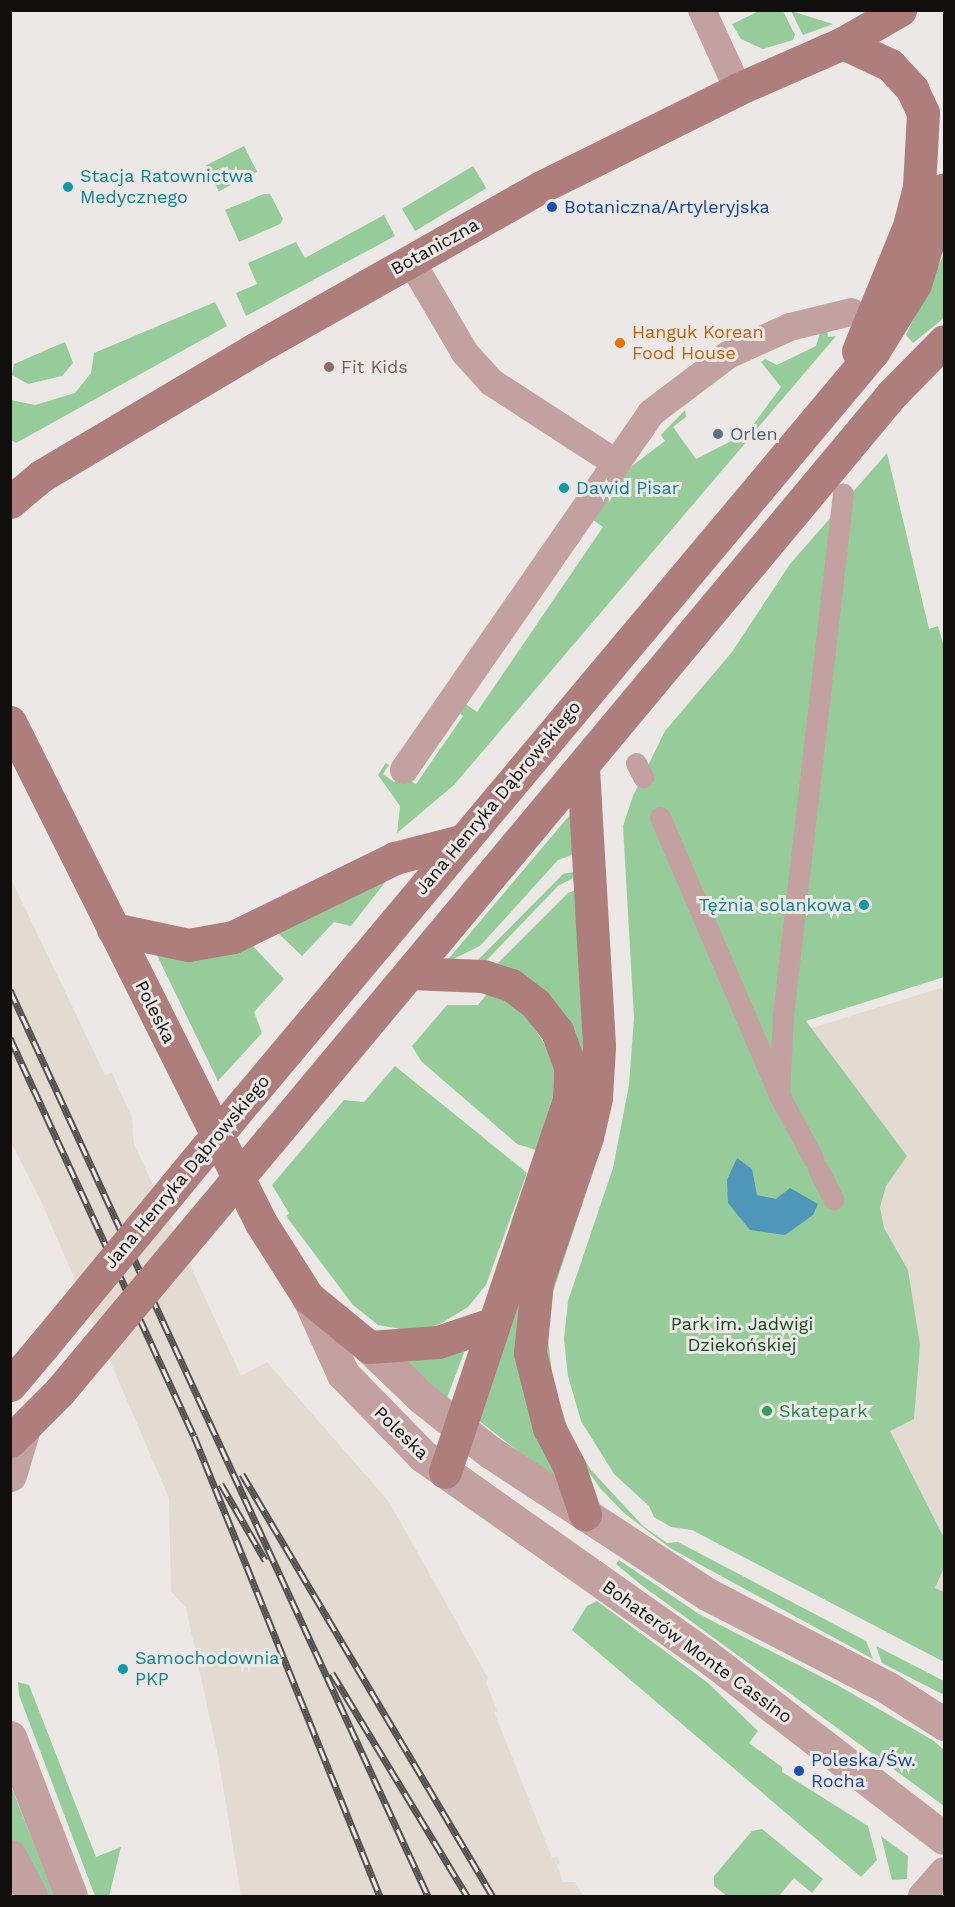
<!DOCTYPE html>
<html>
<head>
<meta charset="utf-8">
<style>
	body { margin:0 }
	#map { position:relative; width:955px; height:1907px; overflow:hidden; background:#ebe8e5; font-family:"Work Sans",sans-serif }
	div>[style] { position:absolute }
	.built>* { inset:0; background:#e3dad2 }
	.green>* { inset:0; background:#96cc9a; transform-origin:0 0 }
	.water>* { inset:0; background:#4e96ba }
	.pedestrian>* { height:21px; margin:-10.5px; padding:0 10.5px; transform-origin:10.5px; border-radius:10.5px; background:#c3a1a0 }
	.minor>* { height:28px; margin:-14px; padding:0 14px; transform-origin:14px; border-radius:14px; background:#c3a1a0 }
	.tertiary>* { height:33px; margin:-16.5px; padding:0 16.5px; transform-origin:16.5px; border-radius:16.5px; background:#c3a1a0 }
	.secondary>* { height:33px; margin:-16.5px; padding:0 16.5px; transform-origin:16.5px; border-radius:16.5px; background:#ae7e7d }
	.rail>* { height:7px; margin-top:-3.5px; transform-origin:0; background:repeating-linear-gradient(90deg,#ebe8e5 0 14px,#52514f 0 28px); box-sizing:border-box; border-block:2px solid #52514f }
	.secondary-bridge>* { height:33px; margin:-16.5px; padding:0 16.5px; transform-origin:16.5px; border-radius:16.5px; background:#ae7e7d }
	.dots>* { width:16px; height:16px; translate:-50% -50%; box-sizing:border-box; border:3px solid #ebe8e5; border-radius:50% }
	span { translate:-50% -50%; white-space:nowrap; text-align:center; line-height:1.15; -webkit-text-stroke:6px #ebe8e5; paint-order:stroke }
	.culture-label { font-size:18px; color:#0d838f }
	.left { translate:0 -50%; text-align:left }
	.right { translate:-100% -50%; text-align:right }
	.transit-label { font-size:18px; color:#164399 }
	.street-label { font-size:18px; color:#100f0e }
	.food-label { font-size:18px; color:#c56008 }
	.education-label { font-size:18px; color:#785e54 }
	.service-label { font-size:18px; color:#4e5e75 }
	.park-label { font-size:18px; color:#124b1c }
	.leisure-label { font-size:18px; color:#27864d }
	.frame { position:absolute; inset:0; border:12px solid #100f0e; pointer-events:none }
</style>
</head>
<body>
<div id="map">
	<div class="built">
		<div style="clip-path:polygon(10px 877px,105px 1075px,112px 1073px,132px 1118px,134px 1144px,241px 1376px,267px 1362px,389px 1502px,488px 1678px,486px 1682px,497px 1711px,494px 1712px,552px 1858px,557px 1856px,560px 1863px,557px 1865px,563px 1882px,575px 1882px,583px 1896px,241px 1896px,218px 1756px,186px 1608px,171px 1591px,169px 1498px,41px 1201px,11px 1142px)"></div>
		<div style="clip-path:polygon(944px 987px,944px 1605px,934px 1597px,767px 1042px)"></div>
	</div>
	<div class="green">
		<div style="clip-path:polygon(759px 11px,783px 11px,795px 35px,793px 40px,763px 49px,741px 39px,732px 24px)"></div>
		<div style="clip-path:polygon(791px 11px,833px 24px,803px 35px)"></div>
		<div style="left:244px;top:146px;width:29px;height:43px;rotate:63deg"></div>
		<div style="left:473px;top:166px;width:26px;height:83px;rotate:59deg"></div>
		<div style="clip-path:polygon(264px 194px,270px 194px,283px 219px,280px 224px,239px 242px,225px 210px)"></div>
		<div style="clip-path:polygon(384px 215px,395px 236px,246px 316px,236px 293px,257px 284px,248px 263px,296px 242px,305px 258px)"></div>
		<div style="clip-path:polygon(944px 254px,944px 318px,913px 343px,906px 335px)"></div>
		<div style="clip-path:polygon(215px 302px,227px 326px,16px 443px,11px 440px,11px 400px,35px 405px,75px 393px,91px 373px,94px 353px)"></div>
		<div style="clip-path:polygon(827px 330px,828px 337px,836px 336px,756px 430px,753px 425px,781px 387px,761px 362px,765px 359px,777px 365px,816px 346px,820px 333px)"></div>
		<div style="clip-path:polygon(65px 342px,73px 363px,62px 376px,28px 384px,12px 375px,14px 364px)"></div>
		<div style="clip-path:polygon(685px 410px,686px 417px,673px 427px,696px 459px,751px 431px,753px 434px,454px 785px,397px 833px,400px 806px,378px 775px,386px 763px,389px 765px,383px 774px,394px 782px,401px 775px,416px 784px,463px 716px,457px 711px,464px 703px,477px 712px,603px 527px,589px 517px,616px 478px,665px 441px,661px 435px)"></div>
		<div style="clip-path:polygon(887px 453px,929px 629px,938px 626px,944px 647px,944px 977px,806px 1021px,907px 1156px,886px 1186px,880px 1207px,884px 1228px,908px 1270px,920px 1345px,914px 1419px,890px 1431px,944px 1538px,944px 1568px,935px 1588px,944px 1592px,944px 1662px,692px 1530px,671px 1527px,654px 1517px,649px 1506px,614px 1474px,581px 1421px,568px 1376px,564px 1339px,568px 1301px,613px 1168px,629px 1085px,634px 1018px,623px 826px,633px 796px,665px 731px,732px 652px,790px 564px)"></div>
		<div style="clip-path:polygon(574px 810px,572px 855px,558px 860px,480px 946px,445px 963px)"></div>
		<div style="clip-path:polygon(573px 872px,573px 878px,558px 886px,482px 965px,474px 964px,563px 874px)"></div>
		<div style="clip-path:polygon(390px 876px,351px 926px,334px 922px,302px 956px,276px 931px)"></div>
		<div style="clip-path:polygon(576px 890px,584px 1068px,494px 967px,568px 893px)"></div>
		<div style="clip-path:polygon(251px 944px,284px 979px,254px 1012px,262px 1033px,218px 1081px,154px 949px)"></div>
		<div style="clip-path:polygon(487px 994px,507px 1001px,526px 1017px,544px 1043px,554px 1069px,553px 1096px,536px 1150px,517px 1144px,421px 1061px,412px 1046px,447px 1005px,478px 1005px)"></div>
		<div style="clip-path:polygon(395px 1066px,527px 1173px,486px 1285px,468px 1307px,440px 1324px,417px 1332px,378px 1325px,353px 1305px,286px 1216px,289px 1213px,272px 1185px,344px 1100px,364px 1102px)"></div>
		<div style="clip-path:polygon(583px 1192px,585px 1196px,553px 1292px,548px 1339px,553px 1382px,571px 1438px,591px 1470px,643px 1526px,667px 1543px,678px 1542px,866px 1641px,873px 1659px,670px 1548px,624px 1513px,600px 1488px,567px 1441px,544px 1362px,549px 1291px)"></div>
		<div style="clip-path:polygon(523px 1283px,521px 1381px,538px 1441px,562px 1485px,478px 1420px)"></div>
		<div style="clip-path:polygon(468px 1342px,447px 1398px,402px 1358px)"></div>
		<div style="clip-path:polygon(619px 1560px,699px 1614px,839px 1686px,934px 1741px,944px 1750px,944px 1806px,640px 1584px,616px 1564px)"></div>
		<div style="clip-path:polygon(597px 1601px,708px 1683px,758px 1731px,749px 1743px,782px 1767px,782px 1772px,868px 1826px,877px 1860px,861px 1877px,572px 1630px,587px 1606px)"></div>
		<div style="clip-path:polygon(876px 1646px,944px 1681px,944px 1695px,882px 1663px)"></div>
		<div style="clip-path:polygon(18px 1682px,29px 1685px,96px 1857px,121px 1847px,109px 1896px,96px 1896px,93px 1891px,19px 1695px)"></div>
		<div style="clip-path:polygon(10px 1783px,54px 1896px,40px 1896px,11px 1839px)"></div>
		<div style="clip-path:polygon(762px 1829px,823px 1879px,812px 1893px,794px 1878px,779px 1896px,727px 1896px,714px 1886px,714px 1876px,752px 1831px)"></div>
		<div style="clip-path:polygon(881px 1836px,908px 1856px,907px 1879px,892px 1880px)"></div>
	</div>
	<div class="water">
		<div style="clip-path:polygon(737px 1158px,752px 1169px,757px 1195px,776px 1199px,790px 1188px,818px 1204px,813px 1215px,785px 1235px,750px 1230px,728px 1203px,727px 1180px)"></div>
	</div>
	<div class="pedestrian">
		<div style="left:636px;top:763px;width:16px;rotate:63deg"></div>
		<div style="left:660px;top:817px;width:302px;rotate:66.8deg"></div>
		<div style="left:779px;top:1095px;width:72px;rotate:61.6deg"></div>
		<div style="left:779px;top:1095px;width:80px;rotate:-87.1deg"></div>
		<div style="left:783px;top:1015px;width:525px;rotate:-83.44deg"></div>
		<div style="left:818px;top:1169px;width:34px;rotate:63deg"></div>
	</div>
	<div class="minor">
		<div style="left:702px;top:10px;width:87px;rotate:65.5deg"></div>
		<div style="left:411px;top:261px;width:107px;rotate:59.6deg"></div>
		<div style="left:465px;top:353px;width:39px;rotate:48deg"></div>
		<div style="left:491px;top:382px;width:147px;rotate:33deg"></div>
		<div style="left:404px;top:770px;width:434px;rotate:-55.3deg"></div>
		<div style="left:651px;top:413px;width:96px;rotate:-37deg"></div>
		<div style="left:728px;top:355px;width:68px;rotate:-24.3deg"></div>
		<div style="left:790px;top:327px;width:63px;rotate:-13.8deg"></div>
		<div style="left:922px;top:1896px;width:33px;rotate:-49deg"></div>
	</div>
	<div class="tertiary">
		<div style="left:308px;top:1297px;width:85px;rotate:65.6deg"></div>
		<div style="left:343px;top:1374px;width:115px;rotate:45.7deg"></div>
		<div style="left:423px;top:1456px;width:344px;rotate:35.2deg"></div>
		<div style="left:704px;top:1654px;width:302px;rotate:37.5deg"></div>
		<div style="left:369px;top:1347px;width:72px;rotate:43.9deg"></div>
		<div style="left:421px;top:1397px;width:88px;rotate:38.6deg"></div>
		<div style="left:490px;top:1452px;width:259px;rotate:33.2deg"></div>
		<div style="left:707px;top:1594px;width:204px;rotate:27.4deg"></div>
		<div style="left:888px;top:1688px;width:67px;rotate:32.7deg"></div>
		<div style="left:10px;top:1475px;width:49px;rotate:-73.4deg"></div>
		<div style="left:10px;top:1737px;width:170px;rotate:69deg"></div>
		<div style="left:10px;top:1856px;width:45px;rotate:62.3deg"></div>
	</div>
	<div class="secondary">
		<div style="left:843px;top:43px;width:52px;rotate:25.1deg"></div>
		<div style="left:890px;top:65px;width:33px;rotate:47deg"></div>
		<div style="left:912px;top:89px;width:26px;rotate:65deg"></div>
		<div style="left:923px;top:113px;width:74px;rotate:93.1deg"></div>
		<div style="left:919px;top:187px;width:40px;rotate:104.4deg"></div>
		<div style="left:909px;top:226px;width:135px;rotate:112.2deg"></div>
		<div style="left:10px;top:502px;width:40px;rotate:-40deg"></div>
		<div style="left:41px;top:476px;width:247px;rotate:-30.7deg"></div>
		<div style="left:253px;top:350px;width:331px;rotate:-29.5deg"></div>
		<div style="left:541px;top:187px;width:220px;rotate:-26.4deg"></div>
		<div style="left:738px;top:89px;width:115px;rotate:-23.7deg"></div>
		<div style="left:843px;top:43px;width:66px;rotate:-30.1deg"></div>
		<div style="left:10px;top:722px;width:560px;rotate:63.39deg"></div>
		<div style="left:261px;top:1223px;width:88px;rotate:57.6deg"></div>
		<div style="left:308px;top:1297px;width:79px;rotate:39.3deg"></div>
		<div style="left:369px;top:1347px;width:69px;rotate:-4.1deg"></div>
		<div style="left:438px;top:1342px;width:57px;rotate:-18.4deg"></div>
		<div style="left:583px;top:768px;width:279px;rotate:86.7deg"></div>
		<div style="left:599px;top:1047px;width:51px;rotate:93.4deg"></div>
		<div style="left:596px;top:1098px;width:40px;rotate:103deg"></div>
		<div style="left:587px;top:1137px;width:153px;rotate:109deg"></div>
		<div style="left:537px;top:1282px;width:71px;rotate:95.6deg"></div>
		<div style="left:530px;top:1353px;width:77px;rotate:75.8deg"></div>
		<div style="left:549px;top:1428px;width:43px;rotate:62.2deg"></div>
		<div style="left:569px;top:1466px;width:51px;rotate:71.6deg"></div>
		<div style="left:113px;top:929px;width:77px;rotate:12deg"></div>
		<div style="left:188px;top:945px;width:46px;rotate:-10.1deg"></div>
		<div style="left:233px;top:937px;width:180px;rotate:-26deg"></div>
		<div style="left:395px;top:858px;width:71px;rotate:-14.6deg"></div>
		<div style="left:410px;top:973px;width:73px;rotate:2.4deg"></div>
		<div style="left:483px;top:976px;width:29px;rotate:18deg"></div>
		<div style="left:511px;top:985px;width:30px;rotate:37deg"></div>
		<div style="left:535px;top:1003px;width:36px;rotate:52deg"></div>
		<div style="left:557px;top:1031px;width:38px;rotate:70deg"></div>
		<div style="left:570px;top:1067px;width:32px;rotate:92deg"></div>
		<div style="left:569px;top:1099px;width:393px;rotate:108.4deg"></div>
		<div style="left:246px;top:1100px;width:976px;rotate:-50.03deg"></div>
		<div style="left:873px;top:352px;width:80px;rotate:-58.3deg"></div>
		<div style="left:915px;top:284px;width:99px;rotate:-73deg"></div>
		<div style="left:270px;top:1140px;width:971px;rotate:-50.18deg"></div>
		<div style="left:892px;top:394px;width:74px;rotate:-45.5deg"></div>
		<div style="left:10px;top:1385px;width:51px;rotate:-49.8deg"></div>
		<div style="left:10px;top:1441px;width:71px;rotate:-45deg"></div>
	</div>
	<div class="rail">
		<div style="left:10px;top:990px;width:998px;rotate:65.23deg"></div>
		<div style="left:10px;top:1038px;width:438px;rotate:65.2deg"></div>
		<div style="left:194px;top:1436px;width:496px;rotate:68deg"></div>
		<div style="left:242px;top:1474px;width:491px;rotate:59.3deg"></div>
		<div style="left:221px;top:1484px;width:88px;rotate:59.9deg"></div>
		<div style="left:332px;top:1673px;width:261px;rotate:58.8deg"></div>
	</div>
	<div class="secondary-bridge">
		<div style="left:43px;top:1346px;width:319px;rotate:-50.5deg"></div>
		<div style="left:60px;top:1391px;width:327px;rotate:-50.1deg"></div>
	</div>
	<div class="dots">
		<div style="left:68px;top:187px;background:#0f9aa8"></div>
		<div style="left:552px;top:207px;background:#1a4fb4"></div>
		<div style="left:620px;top:343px;background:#e8710a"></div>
		<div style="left:329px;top:367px;background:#8d6e63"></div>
		<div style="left:718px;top:434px;background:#5c6f8a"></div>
		<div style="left:564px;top:488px;background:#0f9aa8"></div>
		<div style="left:864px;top:905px;background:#0f9aa8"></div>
		<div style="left:767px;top:1411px;background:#2e9e5b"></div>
		<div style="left:123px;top:1669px;background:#0f9aa8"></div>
		<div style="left:799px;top:1771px;background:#1a4fb4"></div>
	</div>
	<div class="culture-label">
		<span class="left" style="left:80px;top:187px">Stacja Ratownictwa<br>Medycznego</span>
		<span class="left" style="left:576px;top:488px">Dawid Pisar</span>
		<span class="right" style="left:852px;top:905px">Tężnia solankowa</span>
		<span class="left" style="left:135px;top:1669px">Samochodownia<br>PKP</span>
	</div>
	<div class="transit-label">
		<span class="left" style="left:564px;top:207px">Botaniczna/Artyleryjska</span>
		<span class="left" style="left:811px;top:1771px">Poleska/Św.<br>Rocha</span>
	</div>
	<div class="street-label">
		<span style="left:435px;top:247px;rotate:-29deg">Botaniczna</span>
		<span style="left:498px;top:798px;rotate:-50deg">Jana Henryka Dąbrowskiego</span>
		<span style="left:155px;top:1012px;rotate:63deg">Poleska</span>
		<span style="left:187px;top:1172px;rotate:-50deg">Jana Henryka Dąbrowskiego</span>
		<span style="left:401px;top:1433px;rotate:44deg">Poleska</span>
		<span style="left:697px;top:1652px;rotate:36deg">Bohaterów Monte Cassino</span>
	</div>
	<div class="food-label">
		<span class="left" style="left:632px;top:343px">Hanguk Korean<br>Food House</span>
	</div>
	<div class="education-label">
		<span class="left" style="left:341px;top:367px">Fit Kids</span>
	</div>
	<div class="service-label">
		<span class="left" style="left:730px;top:434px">Orlen</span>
	</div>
	<div class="park-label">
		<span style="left:742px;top:1335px">Park im. Jadwigi<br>Dziekońskiej</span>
	</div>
	<div class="leisure-label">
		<span class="left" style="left:779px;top:1411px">Skatepark</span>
	</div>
	<div class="frame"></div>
</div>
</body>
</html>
